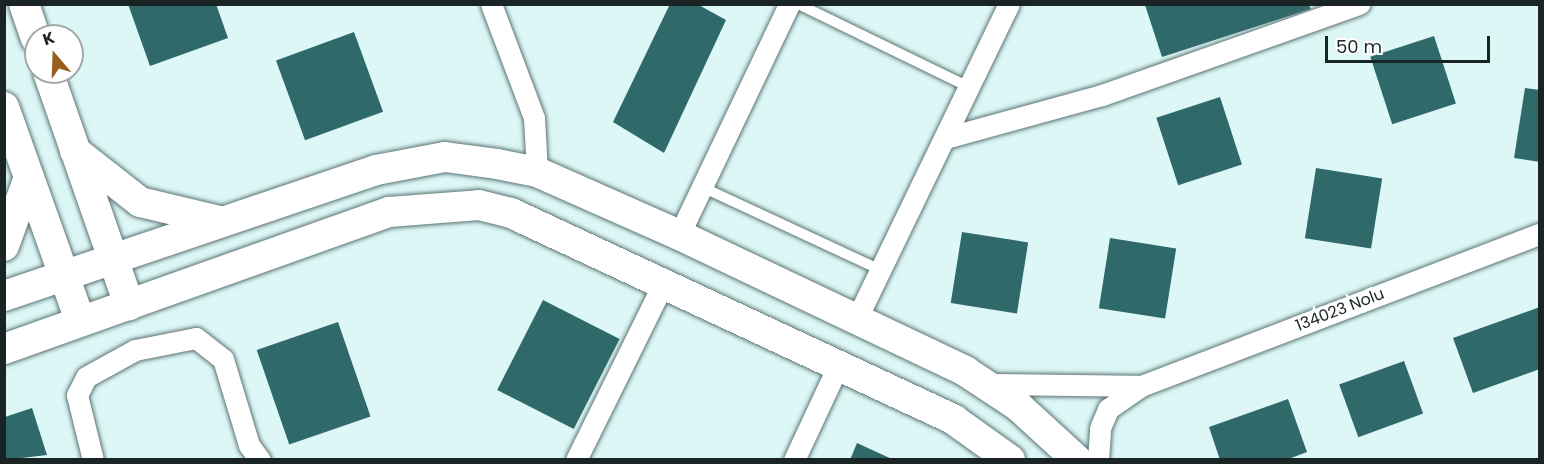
<!DOCTYPE html>
<html>
<head>
<meta charset="utf-8">
<style>
	body { margin:0 }
	#map { position:relative; width:1544px; height:464px; overflow:hidden; background:#ddf7f7; font-family:Poppins,sans-serif }
	div>[style] { position:absolute }
	.building>* { inset:0; background:#306969; transform-origin:0 0 }
	.roads { filter:drop-shadow(0 0 2px #5c7373) drop-shadow(0 0 2px #5c7373) }
	.lane>* { height:10px; margin:-5px; padding:0 5px; transform-origin:5px; border-radius:5px; background:#fff }
	.street>* { height:21px; margin:-10.5px; padding:0 10.5px; transform-origin:10.5px; border-radius:10.5px; background:#fff }
	.secondary>* { height:30px; margin:-15px; padding:0 15px; transform-origin:15px; border-radius:15px; background:#fff }
	span { translate:-50% -50%; white-space:nowrap; text-align:center; line-height:1.15; -webkit-text-stroke:6px #fff; paint-order:stroke }
	.street-label { font-size:16px; color:#1b2424 }
	.frame { position:absolute; inset:0; border:6px solid #1b2424; pointer-events:none }
	.north { position:absolute; left:24px; top:24px; width:60px; height:60px; box-sizing:border-box; background:#fff; border:2px solid #a4a7a7; border-radius:50%; rotate:341deg; font-size:16px; font-weight:700; line-height:24px; text-align:center; color:#1b2424 }
	.north::after { content:''; display:block; margin:auto; width:21px; height:27px; background:#985e1c; clip-path:polygon(50% 0,100% 100%,50% 72%,0 100%) }
	.scale { position:absolute; left:1325px; top:36px; width:165px; height:27px; box-sizing:border-box; border:3px solid #1b2424; border-top:0; padding-left:8px; font-size:18px; line-height:21px; white-space:nowrap; color:#1b2424; -webkit-text-stroke:4px #fff; paint-order:stroke }
</style>
</head>
<body>
<div id="map">
	<div class="building">
		<div style="clip-path:polygon(128px 4px,216px 4px,228px 38px,150px 66px)"></div>
		<div style="clip-path:polygon(670px 4px,697px 4px,726px 20px,664px 153px,613px 122px)"></div>
		<div style="clip-path:polygon(1145px 5px,1309px 5px,1311px 9px,1162px 57px)"></div>
		<div style="left:354px;top:32px;width:85px;height:83px;rotate:70deg"></div>
		<div style="left:1434px;top:36px;width:71px;height:67px;rotate:72deg"></div>
		<div style="clip-path:polygon(1525px 88px,1540px 90px,1540px 162px,1514px 158px)"></div>
		<div style="left:1220px;top:97px;width:71px;height:67px;rotate:72deg"></div>
		<div style="left:1316px;top:168px;width:67px;height:71px;rotate:9deg"></div>
		<div style="left:962px;top:232px;width:67px;height:72px;rotate:9deg"></div>
		<div style="left:1110px;top:238px;width:67px;height:71px;rotate:9deg"></div>
		<div style="left:543px;top:300px;width:86px;height:101px;rotate:27deg"></div>
		<div style="clip-path:polygon(1540px 307px,1540px 369px,1473px 393px,1453px 338px)"></div>
		<div style="left:338px;top:322px;width:100px;height:86px;rotate:71deg"></div>
		<div style="left:1404px;top:361px;width:56px;height:69px;rotate:70deg"></div>
		<div style="clip-path:polygon(1288px 399px,1307px 452px,1286px 460px,1220px 460px,1209px 427px)"></div>
		<div style="clip-path:polygon(32px 408px,47px 455px,5px 460px,5px 417px)"></div>
		<div style="clip-path:polygon(857px 443px,894px 460px,850px 460px)"></div>
	</div>
	<div class="roads">
		<div class="lane">
			<div style="left:798px;top:4px;width:190px;rotate:25.9deg"></div>
			<div style="left:702px;top:187px;width:197px;rotate:24.9deg"></div>
		</div>
		<div class="street">
			<div style="left:491px;top:4px;width:122px;rotate:69.3deg"></div>
			<div style="left:534px;top:118px;width:54px;rotate:86.8deg"></div>
			<div style="left:945px;top:138px;width:163px;rotate:-15.3deg"></div>
			<div style="left:1102px;top:95px;width:273px;rotate:-19.5deg"></div>
			<div style="left:679px;top:235px;width:256px;rotate:-64.5deg"></div>
			<div style="left:857px;top:318px;width:349px;rotate:-64.2deg"></div>
			<div style="left:985px;top:384px;width:156px;rotate:0.7deg"></div>
			<div style="left:93px;top:460px;width:67px;rotate:-103.8deg"></div>
			<div style="left:77px;top:395px;width:20px;rotate:-63deg"></div>
			<div style="left:86px;top:377px;width:56px;rotate:-28.9deg"></div>
			<div style="left:135px;top:350px;width:62px;rotate:-11.1deg"></div>
			<div style="left:196px;top:338px;width:34px;rotate:38deg"></div>
			<div style="left:223px;top:359px;width:90px;rotate:73.2deg"></div>
			<div style="left:249px;top:445px;width:19px;rotate:54deg"></div>
			<div style="left:576px;top:460px;width:196px;rotate:-63.7deg"></div>
			<div style="left:794px;top:460px;width:104px;rotate:-64.9deg"></div>
			<div style="left:1098px;top:460px;width:32px;rotate:-86deg"></div>
			<div style="left:1100px;top:428px;width:21px;rotate:-67deg"></div>
			<div style="left:1108px;top:409px;width:40px;rotate:-34.9deg"></div>
			<div style="left:1141px;top:386px;width:427px;rotate:-20.9deg"></div>
		</div>
		<div class="secondary">
			<div style="left:24px;top:4px;width:37px;rotate:71deg"></div>
			<div style="left:48px;top:72px;width:247px;rotate:70.8deg"></div>
			<div style="left:4px;top:107px;width:227px;rotate:70.4deg"></div>
			<div style="left:75px;top:151px;width:83px;rotate:38.1deg"></div>
			<div style="left:140px;top:202px;width:82px;rotate:13.4deg"></div>
			<div style="left:4px;top:246px;width:73px;rotate:-70.1deg"></div>
			<div style="left:4px;top:296px;width:393px;rotate:-18.7deg"></div>
			<div style="left:376px;top:170px;width:70px;rotate:-10.7deg"></div>
			<div style="left:445px;top:157px;width:52px;rotate:7.7deg"></div>
			<div style="left:497px;top:164px;width:41px;rotate:11.3deg"></div>
			<div style="left:537px;top:172px;width:155px;rotate:23.9deg"></div>
			<div style="left:679px;top:235px;width:317px;rotate:25.4deg"></div>
			<div style="left:965px;top:371px;width:64px;rotate:33.4deg"></div>
			<div style="left:1018px;top:406px;width:80px;rotate:42.5deg"></div>
			<div style="left:4px;top:349px;width:409px;rotate:-19.6deg"></div>
			<div style="left:389px;top:212px;width:90px;rotate:-4.4deg"></div>
			<div style="left:479px;top:205px;width:33px;rotate:14deg"></div>
			<div style="left:511px;top:213px;width:489px;rotate:25deg"></div>
			<div style="left:954px;top:420px;width:69px;rotate:35.5deg"></div>
		</div>
	</div>
	<div class="street-label">
		<span style="left:1340px;top:310px;rotate:-21deg">134023 Nolu</span>
	</div>
	<div class="frame"></div>
	<div class="north">K</div>
	<div class="scale">50 m</div>
</div>
</body>
</html>
